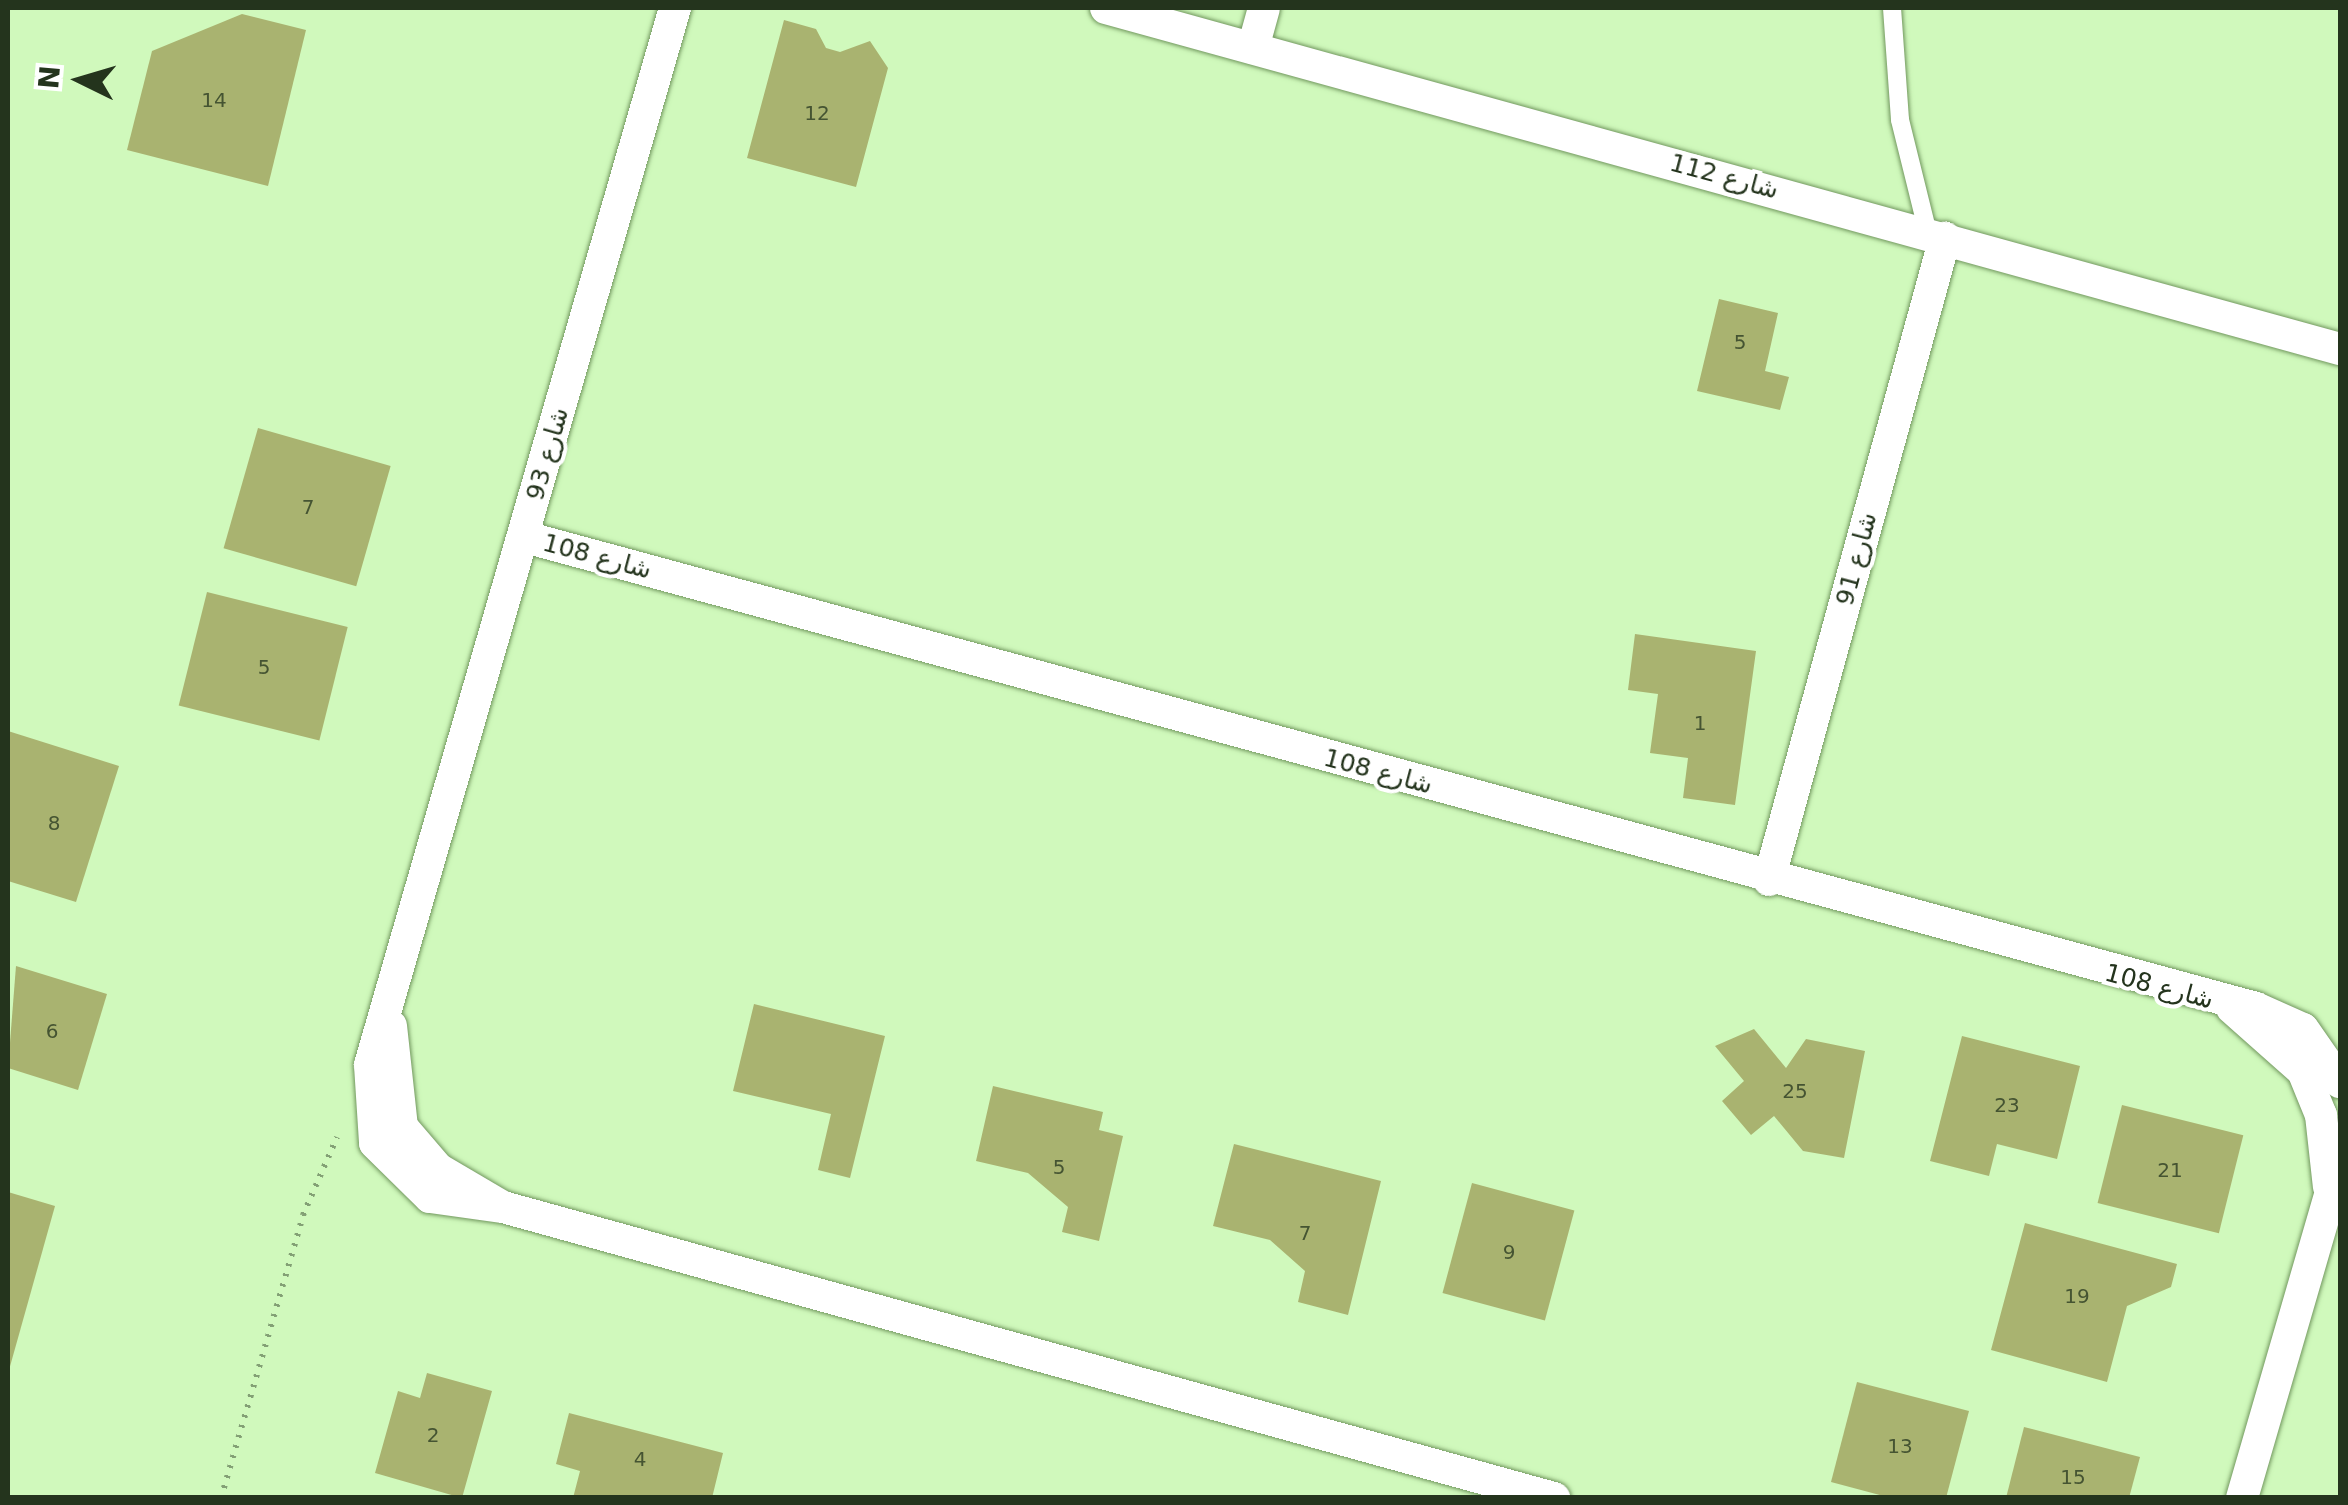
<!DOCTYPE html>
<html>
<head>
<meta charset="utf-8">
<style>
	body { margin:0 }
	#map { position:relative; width:2348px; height:1505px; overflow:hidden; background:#d0f9bc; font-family:"DejaVu Sans",Vazirmatn,sans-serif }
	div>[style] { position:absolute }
	.building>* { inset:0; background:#a9b370; transform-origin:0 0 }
	.path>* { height:6px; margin-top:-3px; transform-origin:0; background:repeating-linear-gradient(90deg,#83a075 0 2.5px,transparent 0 10.5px) }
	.roads { filter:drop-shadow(0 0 2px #72985f) drop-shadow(0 0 2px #72985f) }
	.service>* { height:18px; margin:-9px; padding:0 9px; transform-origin:9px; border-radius:9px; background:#fff }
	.minor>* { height:32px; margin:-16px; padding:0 16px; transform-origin:16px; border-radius:16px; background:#fff }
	span { translate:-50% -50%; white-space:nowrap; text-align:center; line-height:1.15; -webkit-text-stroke:8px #fff; paint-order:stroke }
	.number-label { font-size:20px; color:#455432 }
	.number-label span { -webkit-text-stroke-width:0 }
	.street-label { font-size:25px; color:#24341d }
	.frame { position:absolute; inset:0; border:10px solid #24341d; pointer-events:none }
	.north { position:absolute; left:30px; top:30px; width:100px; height:100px; -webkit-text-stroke:8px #fff; paint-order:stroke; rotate:275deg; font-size:28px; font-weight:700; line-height:40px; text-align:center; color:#24341d }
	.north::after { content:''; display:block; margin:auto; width:35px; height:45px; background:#24341d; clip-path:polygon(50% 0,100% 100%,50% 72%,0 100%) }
</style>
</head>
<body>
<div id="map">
	<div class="building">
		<div style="clip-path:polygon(242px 14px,306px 30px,268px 186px,127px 150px,152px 51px)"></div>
		<div style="clip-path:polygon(784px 20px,816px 29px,826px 48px,840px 52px,870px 41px,888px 68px,856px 187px,747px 158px)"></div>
		<div style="clip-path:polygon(1719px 299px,1778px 313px,1765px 371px,1789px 377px,1780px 410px,1697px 391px)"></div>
		<div style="left:258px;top:428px;width:138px;height:125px;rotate:16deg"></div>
		<div style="left:207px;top:592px;width:145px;height:117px;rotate:14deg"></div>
		<div style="clip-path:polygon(1635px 634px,1756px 651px,1735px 805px,1683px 798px,1688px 758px,1650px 753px,1658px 694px,1628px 690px)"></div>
		<div style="clip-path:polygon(8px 731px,119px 766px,76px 902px,8px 881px)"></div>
		<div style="clip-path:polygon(16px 966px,107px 994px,78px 1090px,8px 1068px)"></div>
		<div style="clip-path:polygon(754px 1004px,885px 1036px,850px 1178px,818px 1170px,831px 1114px,733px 1091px)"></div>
		<div style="clip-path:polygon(1754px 1029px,1786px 1068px,1806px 1039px,1865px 1051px,1844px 1158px,1803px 1151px,1774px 1116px,1751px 1135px,1722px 1101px,1744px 1081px,1715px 1046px)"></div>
		<div style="clip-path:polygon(1962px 1036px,2080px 1066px,2057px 1159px,1997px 1144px,1989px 1176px,1930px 1161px)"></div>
		<div style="clip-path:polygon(993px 1086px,1103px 1112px,1099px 1130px,1123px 1136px,1099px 1241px,1062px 1232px,1068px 1207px,1028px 1173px,976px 1161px)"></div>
		<div style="left:2122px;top:1105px;width:125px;height:101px;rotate:14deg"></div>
		<div style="clip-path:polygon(1234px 1144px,1381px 1181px,1348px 1315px,1298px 1302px,1305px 1271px,1270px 1240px,1213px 1226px)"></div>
		<div style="left:1472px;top:1183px;width:106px;height:114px;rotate:15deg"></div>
		<div style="clip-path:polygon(8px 1192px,55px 1206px,9px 1370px,8px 1369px)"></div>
		<div style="clip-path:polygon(2025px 1223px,2177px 1264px,2171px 1287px,2127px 1306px,2107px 1382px,1991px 1350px)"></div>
		<div style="clip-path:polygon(427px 1373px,492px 1391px,462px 1498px,375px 1473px,398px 1391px,420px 1398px)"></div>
		<div style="clip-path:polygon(1857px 1382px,1969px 1411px,1946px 1498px,1891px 1498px,1831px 1482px)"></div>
		<div style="clip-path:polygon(569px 1413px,723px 1453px,712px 1498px,573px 1498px,580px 1471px,556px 1464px)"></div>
		<div style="clip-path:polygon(2024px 1427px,2140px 1457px,2129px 1498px,2006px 1498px)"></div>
	</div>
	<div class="path">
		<div style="left:221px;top:1498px;width:295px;rotate:-73.8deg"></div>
		<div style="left:303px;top:1215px;width:85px;rotate:-66.4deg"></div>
	</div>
	<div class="roads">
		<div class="service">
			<div style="left:1892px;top:8px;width:112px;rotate:85.9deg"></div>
			<div style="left:1900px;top:120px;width:116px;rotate:76.1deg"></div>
		</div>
		<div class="minor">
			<div style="left:675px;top:8px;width:1100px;rotate:106.1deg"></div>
			<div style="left:370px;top:1065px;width:78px;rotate:86.3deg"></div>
			<div style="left:375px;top:1143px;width:77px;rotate:44.5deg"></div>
			<div style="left:430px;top:1197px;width:74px;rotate:7.8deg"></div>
			<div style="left:503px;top:1207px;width:1091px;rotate:15.48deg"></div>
			<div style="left:1106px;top:8px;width:1280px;rotate:15.45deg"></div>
			<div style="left:1253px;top:48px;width:41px;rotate:-74.6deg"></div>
			<div style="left:525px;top:537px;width:1794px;rotate:15.22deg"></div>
			<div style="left:2256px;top:1008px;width:51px;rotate:24.1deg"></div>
			<div style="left:2303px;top:1029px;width:65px;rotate:55.1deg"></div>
			<div style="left:1769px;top:880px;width:666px;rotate:-74.67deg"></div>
			<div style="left:2232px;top:1008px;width:95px;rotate:41.6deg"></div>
			<div style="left:2303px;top:1071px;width:48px;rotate:67.8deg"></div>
			<div style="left:2321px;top:1115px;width:72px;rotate:83.7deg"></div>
			<div style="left:391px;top:1026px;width:102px;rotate:83.8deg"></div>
			<div style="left:402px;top:1127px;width:55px;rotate:49.4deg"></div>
			<div style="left:438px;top:1169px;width:73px;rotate:30.4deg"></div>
			<div style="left:2242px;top:1498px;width:351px;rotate:-73.8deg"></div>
		</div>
	</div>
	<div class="number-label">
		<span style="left:214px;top:100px">14</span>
		<span style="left:817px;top:113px">12</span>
		<span style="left:1740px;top:342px">5</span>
		<span style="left:308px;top:507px">7</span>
		<span style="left:264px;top:667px">5</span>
		<span style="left:1700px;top:723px">1</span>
		<span style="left:54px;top:823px">8</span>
		<span style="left:52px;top:1031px">6</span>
		<span style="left:1795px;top:1091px">25</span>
		<span style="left:2007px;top:1105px">23</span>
		<span style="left:1059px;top:1167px">5</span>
		<span style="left:2170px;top:1170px">21</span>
		<span style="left:1305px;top:1233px">7</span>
		<span style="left:1509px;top:1252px">9</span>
		<span style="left:2077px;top:1296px">19</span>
		<span style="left:433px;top:1435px">2</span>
		<span style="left:1900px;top:1446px">13</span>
		<span style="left:640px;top:1459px">4</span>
		<span style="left:2073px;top:1477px">15</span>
	</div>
	<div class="street-label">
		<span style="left:1724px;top:177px;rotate:15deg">شارع 112</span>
		<span style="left:548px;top:454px;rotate:-74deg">شارع 93</span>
		<span style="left:597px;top:557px;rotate:15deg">شارع 108</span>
		<span style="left:1857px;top:559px;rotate:-75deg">شارع 91</span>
		<span style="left:1378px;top:772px;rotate:15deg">شارع 108</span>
		<span style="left:2159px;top:987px;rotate:15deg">شارع 108</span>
	</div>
	<div class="frame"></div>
	<div class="north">N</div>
</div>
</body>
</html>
